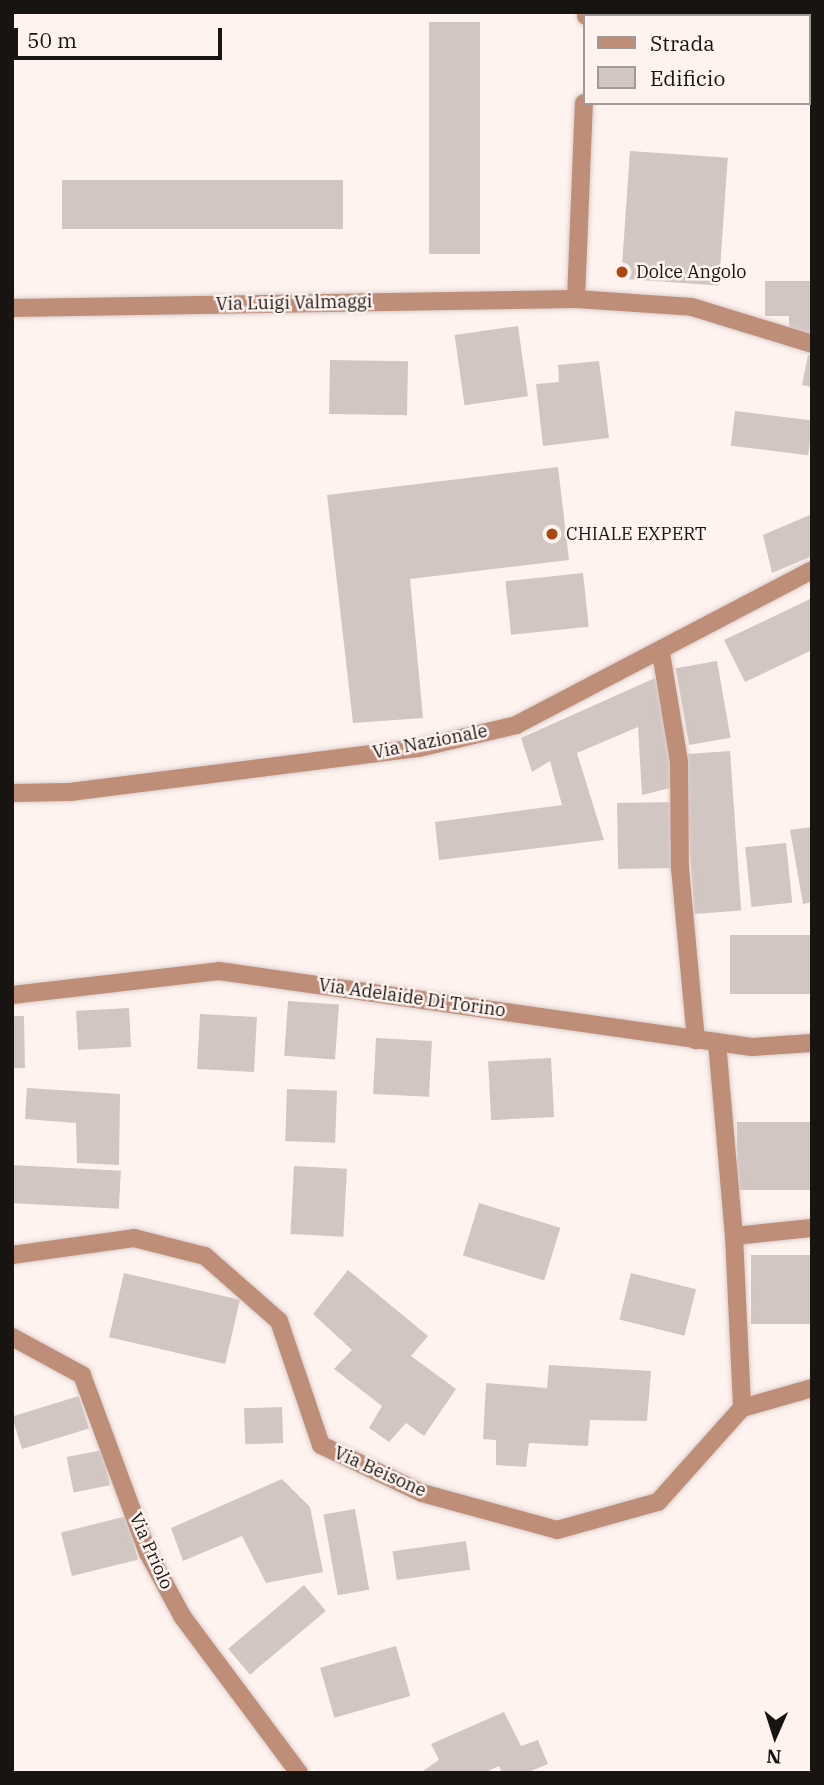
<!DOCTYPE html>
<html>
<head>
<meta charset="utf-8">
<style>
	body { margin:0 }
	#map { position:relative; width:824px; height:1785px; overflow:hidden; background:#fff3ef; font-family:"IBM Plex Serif",serif }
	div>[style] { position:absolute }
	.building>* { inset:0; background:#d1c6c2; transform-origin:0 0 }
	.roads { filter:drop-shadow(0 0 2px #dacfcc) drop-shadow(0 0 2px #dacfcc) }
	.minor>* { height:18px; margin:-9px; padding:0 9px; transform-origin:9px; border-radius:9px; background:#bf8e79 }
	.tertiary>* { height:18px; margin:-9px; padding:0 9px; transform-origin:9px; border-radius:9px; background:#bf8e79 }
	.dots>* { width:19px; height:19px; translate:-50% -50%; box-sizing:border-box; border:4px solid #fff3ef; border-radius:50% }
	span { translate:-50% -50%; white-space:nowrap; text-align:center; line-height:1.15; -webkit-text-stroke:5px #fff3ef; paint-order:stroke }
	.poi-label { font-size:18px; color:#181412 }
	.left { translate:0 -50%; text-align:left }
	.street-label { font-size:18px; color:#181412 }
	.frame { position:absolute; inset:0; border:14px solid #181412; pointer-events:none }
	.legend { position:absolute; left:583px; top:14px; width:228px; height:91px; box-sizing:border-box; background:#fff3ef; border:2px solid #a39a97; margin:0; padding:9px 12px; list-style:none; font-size:21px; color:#181412 }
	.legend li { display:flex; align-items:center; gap:14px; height:35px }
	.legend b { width:35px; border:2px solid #a39a97 }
	.north { position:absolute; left:740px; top:1701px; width:70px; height:70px; -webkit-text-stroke:5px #fff3ef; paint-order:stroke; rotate:183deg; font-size:19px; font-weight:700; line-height:28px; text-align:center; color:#181412 }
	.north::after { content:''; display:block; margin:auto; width:24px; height:32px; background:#181412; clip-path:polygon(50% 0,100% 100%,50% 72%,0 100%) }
	.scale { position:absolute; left:14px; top:28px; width:208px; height:32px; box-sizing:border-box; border:4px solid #181412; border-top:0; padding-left:9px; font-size:21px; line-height:24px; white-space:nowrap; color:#181412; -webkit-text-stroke:5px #fff3ef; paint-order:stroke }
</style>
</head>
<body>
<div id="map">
	<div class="building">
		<div style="clip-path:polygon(640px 12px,739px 12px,640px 16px)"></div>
		<div style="left:429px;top:22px;width:51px;height:232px"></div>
		<div style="left:630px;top:151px;width:98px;height:128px;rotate:4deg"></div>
		<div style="left:62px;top:180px;width:281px;height:49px"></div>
		<div style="clip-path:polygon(765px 281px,812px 281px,812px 333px,789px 333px,789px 316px,765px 316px)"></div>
		<div style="left:518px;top:326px;width:71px;height:64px;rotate:82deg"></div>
		<div style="clip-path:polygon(808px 355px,812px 356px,812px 387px,802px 385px)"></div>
		<div style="left:330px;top:360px;width:78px;height:54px;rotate:1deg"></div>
		<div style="clip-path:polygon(599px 361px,609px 438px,543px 446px,536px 384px,559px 382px,558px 365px)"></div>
		<div style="left:735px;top:411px;width:78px;height:35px;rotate:7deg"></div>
		<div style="clip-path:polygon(558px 467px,569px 560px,410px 579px,423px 718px,353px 723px,327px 495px)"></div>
		<div style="clip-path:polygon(812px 514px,812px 556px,772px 573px,763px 535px)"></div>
		<div style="left:583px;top:573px;width:54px;height:78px;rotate:84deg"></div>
		<div style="clip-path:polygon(810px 599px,812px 650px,745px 682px,724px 640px)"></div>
		<div style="left:717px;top:661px;width:78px;height:42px;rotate:80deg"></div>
		<div style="clip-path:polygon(655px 678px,672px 751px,670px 788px,642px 795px,638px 727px,577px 753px,604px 840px,439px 860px,435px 822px,562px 805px,550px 761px,532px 772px,521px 738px)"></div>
		<div style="left:730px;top:751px;width:160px;height:47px;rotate:86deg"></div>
		<div style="left:674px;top:802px;width:66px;height:57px;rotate:89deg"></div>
		<div style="clip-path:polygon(812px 827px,812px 902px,803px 904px,790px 830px)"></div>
		<div style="left:786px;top:843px;width:60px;height:41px;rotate:84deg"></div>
		<div style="left:812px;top:935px;width:59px;height:82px;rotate:90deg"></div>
		<div style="left:288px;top:1001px;width:51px;height:55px;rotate:4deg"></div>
		<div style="left:129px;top:1008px;width:39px;height:53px;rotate:87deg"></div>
		<div style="left:200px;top:1014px;width:57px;height:55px;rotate:3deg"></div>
		<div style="left:24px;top:1016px;width:52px;height:12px;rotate:89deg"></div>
		<div style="left:376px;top:1038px;width:56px;height:56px;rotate:3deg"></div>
		<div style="left:551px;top:1058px;width:59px;height:63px;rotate:87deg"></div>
		<div style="clip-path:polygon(27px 1088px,120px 1094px,119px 1165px,77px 1163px,76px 1123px,25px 1119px)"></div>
		<div style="left:287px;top:1089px;width:50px;height:52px;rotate:2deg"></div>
		<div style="left:812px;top:1122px;width:68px;height:75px;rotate:90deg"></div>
		<div style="left:12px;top:1165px;width:109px;height:38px;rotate:3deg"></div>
		<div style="left:294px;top:1166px;width:53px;height:68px;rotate:3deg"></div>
		<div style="left:479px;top:1203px;width:85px;height:55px;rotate:17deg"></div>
		<div style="left:812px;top:1255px;width:69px;height:61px;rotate:90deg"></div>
		<div style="clip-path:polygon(348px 1270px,428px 1336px,411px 1356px,456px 1389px,424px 1436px,406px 1423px,389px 1442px,369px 1428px,382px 1406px,334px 1369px,352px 1350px,313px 1314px)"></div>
		<div style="left:124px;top:1273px;width:119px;height:66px;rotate:13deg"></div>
		<div style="left:631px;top:1273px;width:67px;height:48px;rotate:14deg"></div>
		<div style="clip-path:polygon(549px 1365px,651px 1371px,647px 1421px,590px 1420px,588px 1446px,529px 1443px,526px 1467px,496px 1465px,496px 1440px,483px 1439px,486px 1383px,547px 1388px)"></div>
		<div style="left:79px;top:1396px;width:34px;height:70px;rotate:73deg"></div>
		<div style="left:282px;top:1407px;width:36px;height:38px;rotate:88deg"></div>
		<div style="left:103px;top:1450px;width:36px;height:37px;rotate:79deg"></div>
		<div style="clip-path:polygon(282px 1479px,310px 1507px,323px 1572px,266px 1583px,242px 1536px,183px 1561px,171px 1528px)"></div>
		<div style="left:355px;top:1509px;width:82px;height:32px;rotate:80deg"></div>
		<div style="left:127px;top:1516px;width:45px;height:68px;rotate:76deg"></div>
		<div style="left:466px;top:1541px;width:29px;height:74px;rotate:82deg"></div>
		<div style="left:304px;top:1585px;width:34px;height:99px;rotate:50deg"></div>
		<div style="left:396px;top:1646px;width:52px;height:79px;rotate:74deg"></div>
		<div style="clip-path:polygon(504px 1712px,521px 1746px,538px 1740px,548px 1764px,526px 1773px,502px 1773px,499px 1766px,484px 1773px,420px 1773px,439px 1760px,431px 1744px)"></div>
	</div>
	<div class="roads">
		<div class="minor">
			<div style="left:586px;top:16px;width:4px;rotate:-76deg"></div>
			<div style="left:785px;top:16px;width:4px;rotate:-90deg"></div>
			<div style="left:576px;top:299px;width:196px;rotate:-87.7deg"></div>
			<div style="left:12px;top:308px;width:564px;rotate:-0.91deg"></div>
			<div style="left:576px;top:299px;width:116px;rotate:3.9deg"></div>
			<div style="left:692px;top:307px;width:126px;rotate:17.1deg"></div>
			<div style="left:661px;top:653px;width:110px;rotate:80.6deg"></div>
			<div style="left:679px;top:762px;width:106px;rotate:89.5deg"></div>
			<div style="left:680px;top:868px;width:173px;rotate:84.7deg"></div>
			<div style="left:12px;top:995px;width:208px;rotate:-6.6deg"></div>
			<div style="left:219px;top:971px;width:538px;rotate:8.12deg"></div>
			<div style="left:752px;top:1047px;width:60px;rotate:-3.8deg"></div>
			<div style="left:717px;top:1042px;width:195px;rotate:85deg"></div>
			<div style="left:734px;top:1236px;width:78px;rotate:-5.9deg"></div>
			<div style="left:734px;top:1236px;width:172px;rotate:87.3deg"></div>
			<div style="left:12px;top:1255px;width:123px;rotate:-7.9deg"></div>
			<div style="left:134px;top:1238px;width:73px;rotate:14.2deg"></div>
			<div style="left:205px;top:1256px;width:98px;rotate:41.3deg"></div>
			<div style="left:279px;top:1321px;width:131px;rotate:71.3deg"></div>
			<div style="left:321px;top:1445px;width:112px;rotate:25.4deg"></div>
			<div style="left:422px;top:1493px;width:140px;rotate:15.3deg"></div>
			<div style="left:557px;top:1530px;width:105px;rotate:-15.5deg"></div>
			<div style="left:658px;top:1502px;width:126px;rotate:-48.2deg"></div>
			<div style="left:742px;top:1408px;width:73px;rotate:-15.9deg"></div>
			<div style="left:12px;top:1337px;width:80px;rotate:28.5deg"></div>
			<div style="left:82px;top:1375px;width:190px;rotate:69.7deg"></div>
			<div style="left:148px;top:1553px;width:72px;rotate:61.6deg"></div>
			<div style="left:182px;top:1616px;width:196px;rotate:53.3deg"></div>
		</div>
		<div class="tertiary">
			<div style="left:12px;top:793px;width:58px;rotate:-1deg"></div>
			<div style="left:70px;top:792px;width:352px;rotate:-7.2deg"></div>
			<div style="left:419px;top:748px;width:100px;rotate:-13.3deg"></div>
			<div style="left:516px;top:725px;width:334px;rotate:-27.6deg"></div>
		</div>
	</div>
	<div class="dots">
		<div style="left:622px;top:272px;background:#ab4811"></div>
		<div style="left:552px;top:534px;background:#ab4811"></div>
	</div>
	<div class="poi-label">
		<span class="left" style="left:636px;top:272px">Dolce Angolo</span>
		<span class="left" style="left:566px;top:534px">CHIALE EXPERT</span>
	</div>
	<div class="street-label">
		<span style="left:294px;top:303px;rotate:-1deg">Via Luigi Valmaggi</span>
		<span style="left:430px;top:742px;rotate:-11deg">Via Nazionale</span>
		<span style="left:412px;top:998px;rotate:8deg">Via Adelaide Di Torino</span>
		<span style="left:380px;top:1472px;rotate:24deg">Via Beisone</span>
		<span style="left:151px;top:1551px;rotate:66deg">Via Priolo</span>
	</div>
	<div class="frame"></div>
	<ul class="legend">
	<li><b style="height:9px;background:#bf8e79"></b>Strada</li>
	<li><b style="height:19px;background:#d1c6c2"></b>Edificio</li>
	</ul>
	<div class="north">N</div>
	<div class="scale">50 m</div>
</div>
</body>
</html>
